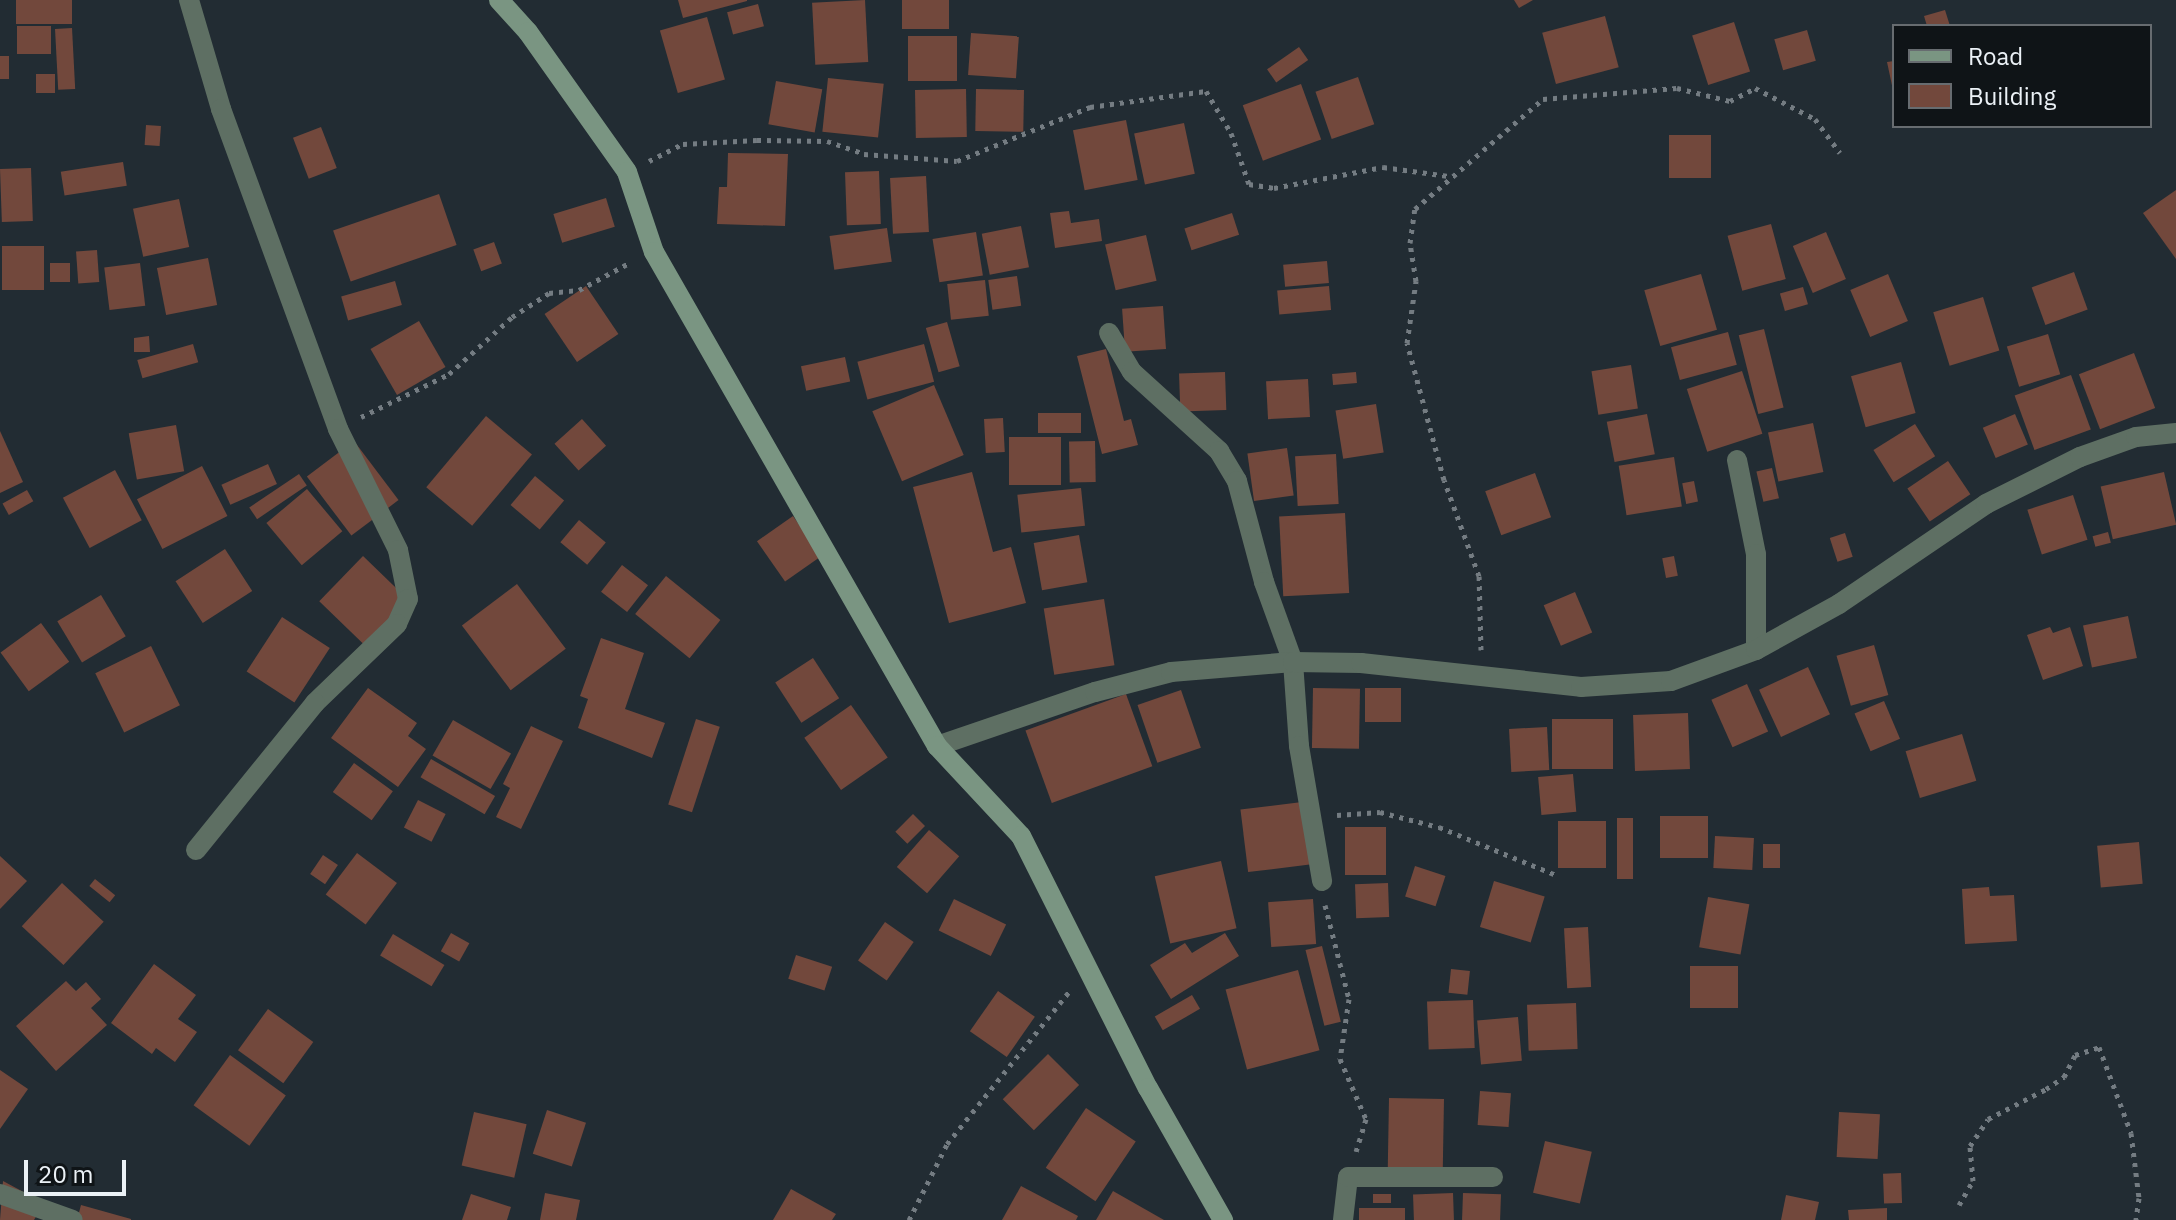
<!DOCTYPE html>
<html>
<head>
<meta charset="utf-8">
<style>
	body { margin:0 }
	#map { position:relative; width:2176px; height:1220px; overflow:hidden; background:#222c33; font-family:"IBM Plex Sans",sans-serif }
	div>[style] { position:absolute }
	.building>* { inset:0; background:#72483c; transform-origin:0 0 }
	.path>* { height:5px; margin-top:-2.5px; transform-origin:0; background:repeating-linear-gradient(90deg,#747c82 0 4px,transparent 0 10px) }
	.minor>* { height:20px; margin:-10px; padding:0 10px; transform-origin:10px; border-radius:10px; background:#5e6f63 }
	.secondary>* { height:20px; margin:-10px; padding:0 10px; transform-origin:10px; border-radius:10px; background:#7a9582 }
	span { translate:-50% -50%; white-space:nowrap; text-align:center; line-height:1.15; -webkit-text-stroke:6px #0f1417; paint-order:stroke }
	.legend { position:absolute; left:1892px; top:24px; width:260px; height:104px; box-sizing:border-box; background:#0f1417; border:2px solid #676c70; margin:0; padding:10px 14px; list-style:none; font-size:24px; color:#ebf1f6 }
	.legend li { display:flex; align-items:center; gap:16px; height:40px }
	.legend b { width:40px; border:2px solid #676c70 }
	.scale { position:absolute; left:24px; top:1160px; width:102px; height:36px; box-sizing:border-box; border:4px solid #ebf1f6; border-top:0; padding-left:10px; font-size:24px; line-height:28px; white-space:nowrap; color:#ebf1f6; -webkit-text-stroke:6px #0f1417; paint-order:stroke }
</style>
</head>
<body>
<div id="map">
	<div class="building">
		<div style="left:16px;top:0;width:56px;height:24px"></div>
		<div style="clip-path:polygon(678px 0,747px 0,747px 1px,683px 18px)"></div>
		<div style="left:865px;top:0;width:62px;height:53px;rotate:87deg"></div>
		<div style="left:902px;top:0;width:47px;height:29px"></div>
		<div style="clip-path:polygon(1514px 0,1533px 0,1519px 8px)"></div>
		<div style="left:758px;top:4px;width:23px;height:32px;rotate:75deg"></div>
		<div style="clip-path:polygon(1945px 10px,1950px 26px,1927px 26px,1924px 16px)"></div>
		<div style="left:1605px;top:16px;width:53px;height:65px;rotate:75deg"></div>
		<div style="left:707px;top:17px;width:65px;height:49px;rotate:74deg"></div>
		<div style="left:1734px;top:22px;width:52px;height:44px;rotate:72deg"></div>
		<div style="left:51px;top:26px;width:28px;height:34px;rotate:90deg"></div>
		<div style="left:72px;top:28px;width:61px;height:17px;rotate:87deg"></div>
		<div style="left:1807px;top:30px;width:32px;height:34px;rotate:74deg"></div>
		<div style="left:971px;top:33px;width:48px;height:42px;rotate:4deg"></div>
		<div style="left:957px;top:36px;width:45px;height:49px;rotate:90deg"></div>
		<div style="left:1299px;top:47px;width:16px;height:39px;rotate:55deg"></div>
		<div style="left:0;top:56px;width:9px;height:23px"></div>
		<div style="clip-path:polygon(1894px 61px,1894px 90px,1893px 90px,1887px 62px)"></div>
		<div style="left:36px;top:74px;width:19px;height:19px"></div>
		<div style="left:1358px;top:77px;width:50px;height:45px;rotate:71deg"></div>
		<div style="left:828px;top:78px;width:56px;height:54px;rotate:6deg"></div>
		<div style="left:776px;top:81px;width:47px;height:44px;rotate:10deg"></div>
		<div style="left:1301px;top:84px;width:59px;height:62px;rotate:70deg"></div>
		<div style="left:966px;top:89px;width:48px;height:51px;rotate:89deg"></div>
		<div style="left:976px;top:89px;width:48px;height:42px;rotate:1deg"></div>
		<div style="left:1126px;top:120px;width:61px;height:54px;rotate:79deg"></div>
		<div style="left:1184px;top:123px;width:52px;height:51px;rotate:78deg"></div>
		<div style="left:146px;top:125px;width:15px;height:20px;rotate:4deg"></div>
		<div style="left:321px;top:127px;width:44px;height:30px;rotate:69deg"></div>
		<div style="left:1669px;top:135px;width:42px;height:43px"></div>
		<div style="clip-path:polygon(728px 153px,788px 154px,785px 226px,717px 224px,719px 187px,727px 187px)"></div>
		<div style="left:123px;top:162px;width:24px;height:63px;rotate:81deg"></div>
		<div style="left:31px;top:168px;width:53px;height:31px;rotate:88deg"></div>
		<div style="left:879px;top:171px;width:53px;height:34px;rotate:88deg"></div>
		<div style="left:926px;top:176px;width:56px;height:36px;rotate:87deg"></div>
		<div style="clip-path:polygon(2176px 190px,2176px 259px,2143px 213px)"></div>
		<div style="left:439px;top:194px;width:54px;height:112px;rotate:71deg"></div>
		<div style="left:606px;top:198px;width:30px;height:55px;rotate:73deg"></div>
		<div style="left:179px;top:199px;width:49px;height:47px;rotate:78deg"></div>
		<div style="clip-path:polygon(1069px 211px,1071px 223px,1099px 219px,1102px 241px,1055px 248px,1050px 213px)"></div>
		<div style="left:1232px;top:213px;width:23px;height:50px;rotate:72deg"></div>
		<div style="left:1771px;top:224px;width:57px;height:45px;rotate:75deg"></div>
		<div style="left:1021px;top:226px;width:42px;height:40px;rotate:79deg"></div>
		<div style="left:887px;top:228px;width:34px;height:58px;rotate:82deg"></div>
		<div style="left:976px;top:232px;width:44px;height:44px;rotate:81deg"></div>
		<div style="left:1826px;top:232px;width:51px;height:36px;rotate:67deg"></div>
		<div style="left:1146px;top:235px;width:47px;height:42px;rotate:77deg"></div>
		<div style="left:494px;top:242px;width:23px;height:22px;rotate:70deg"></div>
		<div style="left:44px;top:246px;width:44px;height:42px;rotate:90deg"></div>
		<div style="left:97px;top:250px;width:32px;height:21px;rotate:86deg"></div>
		<div style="left:208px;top:258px;width:48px;height:52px;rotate:79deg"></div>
		<div style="left:1327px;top:261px;width:22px;height:44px;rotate:85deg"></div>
		<div style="left:50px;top:263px;width:20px;height:19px"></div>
		<div style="left:140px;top:263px;width:43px;height:36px;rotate:83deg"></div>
		<div style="left:2074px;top:272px;width:40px;height:45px;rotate:70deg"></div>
		<div style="left:1701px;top:274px;width:58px;height:59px;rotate:74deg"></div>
		<div style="left:1888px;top:274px;width:51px;height:41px;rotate:67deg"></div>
		<div style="left:1017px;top:276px;width:30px;height:29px;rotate:82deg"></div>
		<div style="left:985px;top:280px;width:36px;height:38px;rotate:84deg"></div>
		<div style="left:395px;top:281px;width:25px;height:56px;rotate:74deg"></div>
		<div style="left:586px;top:286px;width:58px;height:50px;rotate:56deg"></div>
		<div style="left:1329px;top:286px;width:24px;height:52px;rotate:85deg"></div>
		<div style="left:1803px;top:287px;width:18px;height:24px;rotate:74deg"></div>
		<div style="left:1983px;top:297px;width:56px;height:52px;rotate:73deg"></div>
		<div style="left:1163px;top:306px;width:43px;height:41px;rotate:86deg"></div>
		<div style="left:419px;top:321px;width:53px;height:56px;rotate:60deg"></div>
		<div style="left:947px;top:322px;width:46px;height:22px;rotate:74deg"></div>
		<div style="left:1764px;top:329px;width:81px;height:26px;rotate:76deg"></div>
		<div style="left:1728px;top:332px;width:34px;height:59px;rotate:75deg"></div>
		<div style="left:2048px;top:334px;width:42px;height:43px;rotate:73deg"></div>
		<div style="clip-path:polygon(149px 336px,150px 352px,134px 352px,134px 338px)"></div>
		<div style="left:193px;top:344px;width:19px;height:58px;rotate:74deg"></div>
		<div style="left:924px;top:344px;width:39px;height:69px;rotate:75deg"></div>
		<div style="clip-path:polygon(1106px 349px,1124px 421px,1131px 419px,1138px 445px,1102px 454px,1077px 356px)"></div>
		<div style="left:2134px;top:353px;width:59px;height:59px;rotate:69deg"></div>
		<div style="left:845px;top:357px;width:25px;height:45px;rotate:78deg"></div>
		<div style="left:1901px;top:362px;width:53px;height:52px;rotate:74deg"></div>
		<div style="left:1631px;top:365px;width:44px;height:40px;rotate:81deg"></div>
		<div style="left:1742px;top:371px;width:66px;height:58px;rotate:72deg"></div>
		<div style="left:1225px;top:372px;width:38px;height:46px;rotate:88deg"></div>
		<div style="left:1356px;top:372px;width:11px;height:24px;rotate:85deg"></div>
		<div style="left:2071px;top:375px;width:58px;height:60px;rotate:70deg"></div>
		<div style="left:1308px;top:379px;width:38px;height:42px;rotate:87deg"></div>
		<div style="left:934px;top:385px;width:76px;height:67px;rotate:67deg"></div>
		<div style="left:1376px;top:404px;width:49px;height:41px;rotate:81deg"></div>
		<div style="left:1038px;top:413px;width:43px;height:20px"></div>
		<div style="left:1647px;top:414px;width:41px;height:41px;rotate:79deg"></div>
		<div style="left:2015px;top:414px;width:33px;height:35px;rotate:67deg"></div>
		<div style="left:486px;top:416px;width:60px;height:93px;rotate:40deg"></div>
		<div style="left:1003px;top:418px;width:34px;height:19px;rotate:87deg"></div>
		<div style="left:582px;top:419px;width:36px;height:37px;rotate:48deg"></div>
		<div style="left:1813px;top:423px;width:50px;height:46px;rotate:78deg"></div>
		<div style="left:1915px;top:424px;width:38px;height:49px;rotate:58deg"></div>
		<div style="left:176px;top:425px;width:47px;height:48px;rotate:80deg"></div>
		<div style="clip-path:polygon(0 431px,23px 482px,0 493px)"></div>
		<div style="left:1061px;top:437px;width:48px;height:52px;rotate:90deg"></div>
		<div style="left:354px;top:441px;width:74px;height:59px;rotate:53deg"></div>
		<div style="left:1095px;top:441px;width:41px;height:26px;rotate:89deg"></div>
		<div style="left:1287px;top:448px;width:48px;height:40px;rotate:82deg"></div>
		<div style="left:1336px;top:454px;width:50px;height:41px;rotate:87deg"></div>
		<div style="left:1674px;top:457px;width:50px;height:56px;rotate:81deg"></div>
		<div style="left:1948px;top:461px;width:40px;height:49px;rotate:56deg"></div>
		<div style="left:268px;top:464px;width:22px;height:51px;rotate:66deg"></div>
		<div style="left:202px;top:466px;width:56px;height:73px;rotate:63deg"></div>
		<div style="left:1772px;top:468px;width:31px;height:16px;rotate:77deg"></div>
		<div style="left:115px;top:470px;width:57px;height:59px;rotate:62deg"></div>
		<div style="clip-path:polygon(972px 472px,993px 552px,1011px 547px,1026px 603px,949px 623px,913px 487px)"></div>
		<div style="left:2164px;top:472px;width:54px;height:65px;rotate:77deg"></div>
		<div style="left:1535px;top:473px;width:47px;height:53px;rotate:70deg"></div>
		<div style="left:299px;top:474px;width:14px;height:60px;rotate:56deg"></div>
		<div style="left:535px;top:476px;width:38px;height:38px;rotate:40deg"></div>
		<div style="left:1694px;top:481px;width:21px;height:12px;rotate:79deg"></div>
		<div style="left:1081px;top:488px;width:38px;height:64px;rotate:84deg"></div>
		<div style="left:307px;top:489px;width:55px;height:53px;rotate:50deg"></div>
		<div style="left:27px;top:490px;width:13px;height:28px;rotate:61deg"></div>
		<div style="left:2073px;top:495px;width:47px;height:48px;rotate:72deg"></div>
		<div style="left:1345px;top:513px;width:80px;height:66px;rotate:87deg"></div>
		<div style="left:793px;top:516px;width:49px;height:44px;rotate:55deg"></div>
		<div style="left:579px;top:520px;width:35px;height:29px;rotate:40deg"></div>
		<div style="left:2108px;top:532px;width:11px;height:16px;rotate:75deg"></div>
		<div style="left:1845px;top:533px;width:25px;height:16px;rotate:72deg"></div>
		<div style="left:1079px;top:535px;width:48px;height:46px;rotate:80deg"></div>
		<div style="left:225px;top:549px;width:50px;height:59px;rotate:57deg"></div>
		<div style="left:363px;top:556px;width:64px;height:63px;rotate:44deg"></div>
		<div style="left:1674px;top:556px;width:20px;height:12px;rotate:79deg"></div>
		<div style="left:622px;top:565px;width:33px;height:34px;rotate:38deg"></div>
		<div style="left:666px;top:576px;width:70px;height:49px;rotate:39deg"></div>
		<div style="left:517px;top:584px;width:81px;height:69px;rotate:53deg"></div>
		<div style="left:1575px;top:592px;width:44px;height:34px;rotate:67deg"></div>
		<div style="left:101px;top:595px;width:48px;height:51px;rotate:59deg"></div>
		<div style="left:1104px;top:599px;width:67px;height:61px;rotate:81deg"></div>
		<div style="left:2128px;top:616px;width:43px;height:46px;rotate:78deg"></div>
		<div style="left:282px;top:617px;width:57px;height:65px;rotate:33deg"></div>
		<div style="left:41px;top:623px;width:48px;height:50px;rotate:54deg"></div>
		<div style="clip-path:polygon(2050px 627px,2053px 633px,2070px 627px,2083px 666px,2043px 680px,2027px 635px)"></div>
		<div style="clip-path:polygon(601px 638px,644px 653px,625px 709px,665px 723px,652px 758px,578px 728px,588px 699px,580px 696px)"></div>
		<div style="left:1874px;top:645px;width:52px;height:39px;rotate:74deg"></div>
		<div style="left:151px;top:646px;width:66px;height:62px;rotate:64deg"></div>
		<div style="left:813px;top:658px;width:48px;height:45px;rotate:57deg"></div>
		<div style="left:1808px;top:667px;width:52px;height:54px;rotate:65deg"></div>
		<div style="left:1747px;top:684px;width:52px;height:39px;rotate:66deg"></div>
		<div style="clip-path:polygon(368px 688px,417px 723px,408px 736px,426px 749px,398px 787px,331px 738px)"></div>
		<div style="left:1313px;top:688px;width:47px;height:60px;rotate:1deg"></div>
		<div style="left:1365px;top:688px;width:36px;height:34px"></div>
		<div style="left:1181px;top:690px;width:61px;height:46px;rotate:71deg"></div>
		<div style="left:1126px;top:694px;width:77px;height:107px;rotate:70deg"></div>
		<div style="left:1884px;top:701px;width:41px;height:32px;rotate:67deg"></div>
		<div style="left:851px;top:705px;width:64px;height:57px;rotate:55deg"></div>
		<div style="left:1688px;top:713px;width:56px;height:55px;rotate:88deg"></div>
		<div style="left:696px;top:719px;width:25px;height:90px;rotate:18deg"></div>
		<div style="left:1552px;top:719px;width:61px;height:50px"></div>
		<div style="left:453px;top:720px;width:67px;height:41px;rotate:30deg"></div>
		<div style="clip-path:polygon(531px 726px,563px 741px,521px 829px,496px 817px,510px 788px,503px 784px)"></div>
		<div style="left:1547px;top:727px;width:43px;height:38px;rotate:87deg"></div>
		<div style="left:1962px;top:734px;width:49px;height:59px;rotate:73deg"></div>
		<div style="left:431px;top:759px;width:74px;height:21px;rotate:30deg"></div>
		<div style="left:354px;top:763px;width:48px;height:36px;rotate:36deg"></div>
		<div style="left:1573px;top:774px;width:38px;height:35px;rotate:85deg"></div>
		<div style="left:418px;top:800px;width:31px;height:31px;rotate:27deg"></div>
		<div style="left:1302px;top:802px;width:63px;height:62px;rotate:83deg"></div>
		<div style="left:913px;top:814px;width:17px;height:25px;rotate:45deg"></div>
		<div style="left:1708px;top:816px;width:42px;height:48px;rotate:90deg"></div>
		<div style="left:1617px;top:818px;width:16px;height:61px"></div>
		<div style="left:1558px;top:821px;width:48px;height:47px"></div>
		<div style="left:1345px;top:827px;width:41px;height:48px"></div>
		<div style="left:929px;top:830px;width:40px;height:49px;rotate:41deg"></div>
		<div style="left:1715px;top:836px;width:39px;height:32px;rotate:3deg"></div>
		<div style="left:2139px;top:842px;width:42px;height:42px;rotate:85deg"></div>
		<div style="left:1763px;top:844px;width:17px;height:24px"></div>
		<div style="left:357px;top:853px;width:50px;height:52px;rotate:37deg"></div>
		<div style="left:323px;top:855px;width:18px;height:23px;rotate:34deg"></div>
		<div style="clip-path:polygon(0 856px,27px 881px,0 909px)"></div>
		<div style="left:1221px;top:861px;width:69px;height:68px;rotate:77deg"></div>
		<div style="left:1415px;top:866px;width:32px;height:32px;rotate:18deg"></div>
		<div style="left:95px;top:879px;width:26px;height:9px;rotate:39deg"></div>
		<div style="left:1494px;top:881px;width:53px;height:48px;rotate:17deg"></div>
		<div style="left:62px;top:883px;width:57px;height:59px;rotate:43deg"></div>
		<div style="left:1388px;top:883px;width:34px;height:33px;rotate:88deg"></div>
		<div style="clip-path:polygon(1989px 887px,1990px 896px,2014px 895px,2017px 941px,1965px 944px,1962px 889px)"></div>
		<div style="left:1708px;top:897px;width:42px;height:51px;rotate:10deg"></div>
		<div style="left:954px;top:899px;width:58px;height:35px;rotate:26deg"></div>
		<div style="left:1313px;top:899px;width:45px;height:45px;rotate:86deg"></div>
		<div style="left:885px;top:922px;width:35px;height:47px;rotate:35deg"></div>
		<div style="left:1588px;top:927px;width:60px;height:24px;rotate:87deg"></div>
		<div style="left:451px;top:933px;width:21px;height:21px;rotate:29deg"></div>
		<div style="clip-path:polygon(1225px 933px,1239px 956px,1171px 999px,1150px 965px,1185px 943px,1192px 953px)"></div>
		<div style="left:393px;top:934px;width:60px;height:25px;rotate:31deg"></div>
		<div style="left:1322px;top:946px;width:78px;height:17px;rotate:76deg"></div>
		<div style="left:796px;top:955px;width:38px;height:25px;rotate:18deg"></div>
		<div style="clip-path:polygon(154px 964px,196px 995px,178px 1019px,197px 1032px,175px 1062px,156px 1048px,152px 1054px,111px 1023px)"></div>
		<div style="left:1690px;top:966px;width:48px;height:42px"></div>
		<div style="left:1451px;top:969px;width:19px;height:24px;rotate:6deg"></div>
		<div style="left:1298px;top:970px;width:83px;height:75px;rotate:75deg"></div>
		<div style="clip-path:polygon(66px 981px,76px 991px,86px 982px,101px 999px,91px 1008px,107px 1025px,56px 1071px,16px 1026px)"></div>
		<div style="left:998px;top:991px;width:45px;height:49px;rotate:35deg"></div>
		<div style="left:1192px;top:995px;width:16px;height:43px;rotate:60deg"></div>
		<div style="left:1473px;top:1000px;width:48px;height:46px;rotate:88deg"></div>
		<div style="left:1576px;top:1003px;width:46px;height:49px;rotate:88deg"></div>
		<div style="left:268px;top:1009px;width:56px;height:51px;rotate:36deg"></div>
		<div style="left:1518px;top:1017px;width:44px;height:41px;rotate:85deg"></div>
		<div style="left:1048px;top:1054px;width:44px;height:64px;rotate:45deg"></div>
		<div style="left:230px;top:1055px;width:69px;height:62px;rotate:36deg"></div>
		<div style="clip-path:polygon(0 1070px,28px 1089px,0 1129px)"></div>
		<div style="left:1480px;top:1091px;width:31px;height:34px;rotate:4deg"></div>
		<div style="left:1389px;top:1098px;width:55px;height:69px;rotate:1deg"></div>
		<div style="left:1086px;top:1108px;width:60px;height:72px;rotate:34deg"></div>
		<div style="left:547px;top:1110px;width:41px;height:46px;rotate:18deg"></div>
		<div style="left:474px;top:1112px;width:54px;height:55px;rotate:13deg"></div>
		<div style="left:1839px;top:1112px;width:41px;height:45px;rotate:3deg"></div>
		<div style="left:1545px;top:1141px;width:48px;height:53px;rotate:13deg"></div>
		<div style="left:1901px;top:1173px;width:30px;height:18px;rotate:88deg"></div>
		<div style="clip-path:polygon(3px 1181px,44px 1203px,34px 1220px,0 1220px)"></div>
		<div style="clip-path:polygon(1021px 1186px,1078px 1216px,1076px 1220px,1002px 1220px)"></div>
		<div style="clip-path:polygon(791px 1189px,836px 1214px,832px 1220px,773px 1220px)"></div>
		<div style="clip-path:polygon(1113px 1191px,1164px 1220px,1096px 1220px)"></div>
		<div style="clip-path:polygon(545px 1193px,580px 1200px,576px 1220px,540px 1220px)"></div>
		<div style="left:1453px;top:1193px;width:27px;height:40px;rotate:88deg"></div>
		<div style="left:1463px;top:1193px;width:38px;height:27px;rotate:2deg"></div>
		<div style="clip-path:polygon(471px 1194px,511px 1207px,507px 1220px,462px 1220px)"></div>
		<div style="left:1373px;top:1194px;width:18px;height:9px"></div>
		<div style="clip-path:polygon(1786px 1195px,1819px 1202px,1815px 1220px,1781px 1220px)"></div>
		<div style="clip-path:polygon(81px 1205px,131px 1219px,131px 1220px,77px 1220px)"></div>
		<div style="left:1405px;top:1208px;width:12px;height:46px;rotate:90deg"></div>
		<div style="clip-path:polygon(1887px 1208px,1887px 1220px,1849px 1220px,1848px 1210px)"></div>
	</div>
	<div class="path">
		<div style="left:649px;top:161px;width:38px;rotate:-27deg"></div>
		<div style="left:683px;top:144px;width:74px;rotate:-3.1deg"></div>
		<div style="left:757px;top:140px;width:70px;rotate:0.8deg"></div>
		<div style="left:827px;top:141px;width:39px;rotate:19deg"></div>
		<div style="left:864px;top:154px;width:93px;rotate:4.3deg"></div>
		<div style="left:957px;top:161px;width:144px;rotate:-22.1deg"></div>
		<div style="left:1090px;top:107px;width:117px;rotate:-7.9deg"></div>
		<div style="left:1206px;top:91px;width:49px;rotate:59.2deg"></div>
		<div style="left:1231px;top:133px;width:54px;rotate:70.6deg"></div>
		<div style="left:1249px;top:184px;width:25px;rotate:9deg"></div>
		<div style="left:1274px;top:188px;width:111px;rotate:-10.9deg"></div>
		<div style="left:1383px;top:167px;width:66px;rotate:7.9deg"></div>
		<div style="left:361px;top:417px;width:98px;rotate:-26deg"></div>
		<div style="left:449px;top:374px;width:85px;rotate:-42.1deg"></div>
		<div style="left:512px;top:317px;width:44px;rotate:-33deg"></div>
		<div style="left:549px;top:293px;width:30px;rotate:-6deg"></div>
		<div style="left:579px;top:290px;width:59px;rotate:-28.3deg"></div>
		<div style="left:1481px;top:650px;width:74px;rotate:-91.5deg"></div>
		<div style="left:1479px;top:576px;width:102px;rotate:-110deg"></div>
		<div style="left:1444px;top:480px;width:142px;rotate:-105.1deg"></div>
		<div style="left:1407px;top:343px;width:63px;rotate:-81.7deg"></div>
		<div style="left:1416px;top:281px;width:38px;rotate:-99deg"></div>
		<div style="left:1410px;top:243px;width:34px;rotate:-82deg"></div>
		<div style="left:1415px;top:209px;width:169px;rotate:-40.7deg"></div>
		<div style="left:1543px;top:99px;width:134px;rotate:-4.7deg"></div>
		<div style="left:1677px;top:88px;width:55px;rotate:13.8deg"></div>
		<div style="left:1730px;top:101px;width:28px;rotate:-27deg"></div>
		<div style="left:1755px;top:88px;width:68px;rotate:27.3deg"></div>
		<div style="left:1815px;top:119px;width:42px;rotate:53.7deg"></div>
		<div style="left:1337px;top:815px;width:43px;rotate:-4deg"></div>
		<div style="left:1380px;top:812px;width:61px;rotate:14.3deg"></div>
		<div style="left:1439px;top:827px;width:126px;rotate:22.3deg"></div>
		<div style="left:1325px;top:905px;width:97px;rotate:75.7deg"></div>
		<div style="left:1349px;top:999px;width:61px;rotate:98.5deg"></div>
		<div style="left:1340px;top:1059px;width:65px;rotate:66.6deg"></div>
		<div style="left:1366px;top:1119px;width:34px;rotate:107deg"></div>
		<div style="left:1959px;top:1205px;width:28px;rotate:-60deg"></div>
		<div style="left:1973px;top:1181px;width:35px;rotate:-95deg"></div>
		<div style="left:1970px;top:1146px;width:32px;rotate:-56deg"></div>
		<div style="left:1988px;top:1119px;width:65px;rotate:-27.3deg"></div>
		<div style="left:2046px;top:1089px;width:22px;rotate:-34deg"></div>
		<div style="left:2064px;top:1077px;width:25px;rotate:-63deg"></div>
		<div style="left:2075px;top:1055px;width:25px;rotate:-18deg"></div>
		<div style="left:2099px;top:1047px;width:92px;rotate:69.6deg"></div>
		<div style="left:2131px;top:1133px;width:65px;rotate:83deg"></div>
		<div style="left:2139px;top:1198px;width:22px;rotate:98deg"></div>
		<div style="left:909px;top:1220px;width:85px;rotate:-63.4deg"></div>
		<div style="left:947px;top:1144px;width:198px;rotate:-51.3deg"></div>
	</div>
	<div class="minor">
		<div style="left:189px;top:0;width:114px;rotate:73.6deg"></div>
		<div style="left:221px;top:109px;width:341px;rotate:69.9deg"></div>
		<div style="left:338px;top:429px;width:135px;rotate:63.6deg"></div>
		<div style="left:398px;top:550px;width:50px;rotate:78.5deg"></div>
		<div style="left:408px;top:599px;width:27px;rotate:114deg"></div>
		<div style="left:397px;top:624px;width:114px;rotate:136.1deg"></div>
		<div style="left:315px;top:703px;width:189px;rotate:129deg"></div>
		<div style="left:1109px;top:333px;width:45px;rotate:59.5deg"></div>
		<div style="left:1132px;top:372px;width:118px;rotate:42.2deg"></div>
		<div style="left:1219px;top:451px;width:35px;rotate:59deg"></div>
		<div style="left:1237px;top:481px;width:105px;rotate:75deg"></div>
		<div style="left:1264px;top:582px;width:85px;rotate:70.1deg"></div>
		<div style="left:1293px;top:662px;width:84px;rotate:85.9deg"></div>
		<div style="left:1299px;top:746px;width:137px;rotate:80.3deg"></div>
		<div style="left:1737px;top:460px;width:96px;rotate:78.6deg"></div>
		<div style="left:1756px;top:554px;width:96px;rotate:90deg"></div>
		<div style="left:937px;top:746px;width:167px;rotate:-18.9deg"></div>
		<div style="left:1095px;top:692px;width:79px;rotate:-14.7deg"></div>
		<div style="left:1171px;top:672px;width:122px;rotate:-4.7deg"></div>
		<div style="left:1293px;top:662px;width:68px;rotate:0.8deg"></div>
		<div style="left:1361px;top:663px;width:221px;rotate:6.2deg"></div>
		<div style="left:1581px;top:687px;width:90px;rotate:-3.8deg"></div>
		<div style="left:1671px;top:681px;width:90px;rotate:-20deg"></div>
		<div style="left:1756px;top:650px;width:95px;rotate:-29deg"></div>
		<div style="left:1839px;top:604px;width:178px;rotate:-34.2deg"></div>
		<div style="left:1986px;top:504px;width:105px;rotate:-26.6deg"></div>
		<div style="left:2080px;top:457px;width:59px;rotate:-19.7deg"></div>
		<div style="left:2136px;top:437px;width:40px;rotate:-5.7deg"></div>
		<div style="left:0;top:1194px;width:77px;rotate:19.6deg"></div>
		<div style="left:1343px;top:1220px;width:43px;rotate:-83.4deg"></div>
		<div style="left:1348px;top:1177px;width:145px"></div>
	</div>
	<div class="secondary">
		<div style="left:499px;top:0;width:43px;rotate:47.8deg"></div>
		<div style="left:528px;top:32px;width:171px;rotate:54.7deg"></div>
		<div style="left:627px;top:172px;width:84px;rotate:71.4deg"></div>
		<div style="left:654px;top:252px;width:569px;rotate:60.19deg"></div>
		<div style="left:937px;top:746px;width:123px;rotate:47deg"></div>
		<div style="left:1021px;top:836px;width:282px;rotate:63.3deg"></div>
		<div style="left:1148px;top:1088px;width:152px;rotate:60.4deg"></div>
	</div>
	<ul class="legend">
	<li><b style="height:10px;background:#7a9582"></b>Road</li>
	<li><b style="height:22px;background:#72483c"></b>Building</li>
	</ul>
	<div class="scale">20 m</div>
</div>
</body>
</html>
